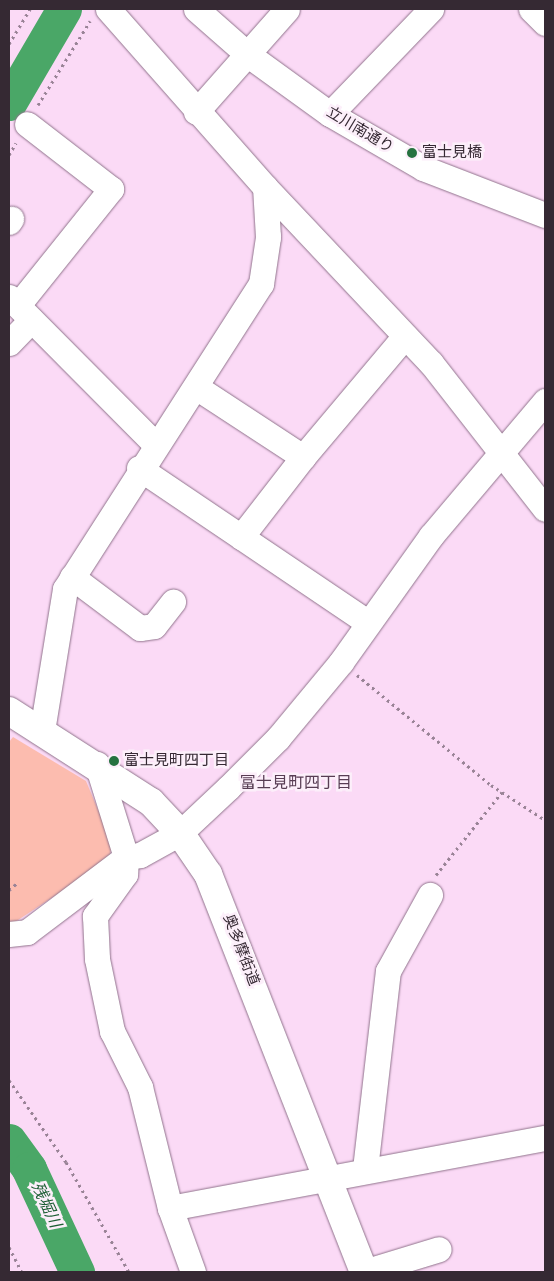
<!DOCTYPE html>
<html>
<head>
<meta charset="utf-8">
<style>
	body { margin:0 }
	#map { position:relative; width:554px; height:1281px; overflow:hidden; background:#fbdaf6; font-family:"Roboto Serif","Noto Sans JP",serif }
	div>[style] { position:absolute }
	.green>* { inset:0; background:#fcbcaf }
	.river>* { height:35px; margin:-17.5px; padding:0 17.5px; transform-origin:17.5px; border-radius:17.5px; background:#4aa767 }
	.path>* { height:3px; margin-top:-1.5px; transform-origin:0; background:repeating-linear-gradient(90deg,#998396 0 2.5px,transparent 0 6.5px) }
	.roads { filter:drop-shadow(0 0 1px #90738c) drop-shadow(0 0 1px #90738c) }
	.minor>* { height:25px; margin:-12.5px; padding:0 12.5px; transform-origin:12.5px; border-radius:12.5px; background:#fff }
	.major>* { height:28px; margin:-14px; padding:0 14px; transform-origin:14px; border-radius:14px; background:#fff }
	.dots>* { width:14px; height:14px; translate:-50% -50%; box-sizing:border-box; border:2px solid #fceffa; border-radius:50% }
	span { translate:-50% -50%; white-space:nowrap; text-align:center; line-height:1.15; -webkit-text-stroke:5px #fceffa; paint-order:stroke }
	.street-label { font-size:15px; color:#352933 }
	.poi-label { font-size:15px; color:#352933 }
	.left { translate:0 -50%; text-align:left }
	.neighbourhood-label { font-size:16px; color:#583d54 }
	.water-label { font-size:16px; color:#1d5e34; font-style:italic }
	.frame { position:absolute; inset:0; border:10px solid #352933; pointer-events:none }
</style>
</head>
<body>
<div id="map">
	<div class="green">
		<div style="clip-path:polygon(13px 737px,86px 781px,112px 843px,109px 860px,9px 926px,9px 742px)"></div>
	</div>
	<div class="river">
		<div style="left:9px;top:103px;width:109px;rotate:-59.7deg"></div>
		<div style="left:9px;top:1141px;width:34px;rotate:54deg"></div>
		<div style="left:29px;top:1169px;width:114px;rotate:65deg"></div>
	</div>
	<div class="path">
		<div style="left:9px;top:44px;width:41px;rotate:-59deg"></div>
		<div style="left:38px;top:105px;width:99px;rotate:-58.2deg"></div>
		<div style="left:9px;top:155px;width:14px;rotate:-60deg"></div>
		<div style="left:357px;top:675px;width:173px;rotate:39.4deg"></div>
		<div style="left:491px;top:785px;width:64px;rotate:32.9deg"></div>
		<div style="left:436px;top:875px;width:106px;rotate:-51.5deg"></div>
		<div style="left:9px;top:890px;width:11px;rotate:-41deg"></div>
		<div style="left:9px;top:1080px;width:100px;rotate:55.2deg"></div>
		<div style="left:66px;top:1162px;width:127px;rotate:60.2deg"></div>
		<div style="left:9px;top:1247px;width:28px;rotate:63deg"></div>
	</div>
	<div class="roads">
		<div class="minor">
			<div style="left:108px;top:9px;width:237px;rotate:48.6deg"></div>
			<div style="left:265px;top:187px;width:242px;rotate:46.7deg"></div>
			<div style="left:431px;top:363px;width:185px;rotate:52deg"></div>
			<div style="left:196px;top:9px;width:68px;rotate:41.4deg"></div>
			<div style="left:247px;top:54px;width:102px;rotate:35.9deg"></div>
			<div style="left:330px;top:114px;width:108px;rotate:30.1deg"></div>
			<div style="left:423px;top:168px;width:131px;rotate:21.1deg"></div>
			<div style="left:531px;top:9px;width:20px;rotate:45deg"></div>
			<div style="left:196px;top:112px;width:137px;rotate:-48.5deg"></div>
			<div style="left:330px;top:114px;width:146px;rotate:-46.1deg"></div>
			<div style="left:9px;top:222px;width:4px;rotate:-56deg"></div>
			<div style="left:9px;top:297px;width:209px;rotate:45.2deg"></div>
			<div style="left:18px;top:305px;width:149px;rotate:-51.3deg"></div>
			<div style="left:111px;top:189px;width:106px;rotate:-142.3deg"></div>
			<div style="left:9px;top:343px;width:32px;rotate:-46deg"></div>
			<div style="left:196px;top:387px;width:128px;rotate:33.2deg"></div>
			<div style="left:303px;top:457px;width:158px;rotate:-49.9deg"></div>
			<div style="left:139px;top:468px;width:275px;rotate:34deg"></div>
			<div style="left:241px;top:537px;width:101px;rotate:-52.2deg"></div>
			<div style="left:72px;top:577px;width:85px;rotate:36.9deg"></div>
			<div style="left:140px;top:628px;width:14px;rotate:-8deg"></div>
			<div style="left:154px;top:626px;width:31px;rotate:-52deg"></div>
			<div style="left:42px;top:731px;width:144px;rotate:-80.8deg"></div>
			<div style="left:65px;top:589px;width:363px;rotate:-57.3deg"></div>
			<div style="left:261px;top:284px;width:48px;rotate:-81.5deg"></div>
			<div style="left:268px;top:237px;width:50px;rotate:-93.4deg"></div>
			<div style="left:97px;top:764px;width:97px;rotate:72.7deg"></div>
			<div style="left:126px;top:857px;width:17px;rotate:93deg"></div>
			<div style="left:125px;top:874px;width:52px;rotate:125.5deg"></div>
			<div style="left:95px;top:916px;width:43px;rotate:87.3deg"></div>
			<div style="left:97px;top:959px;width:74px;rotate:78.2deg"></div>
			<div style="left:112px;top:1031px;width:63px;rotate:63.4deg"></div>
			<div style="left:140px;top:1087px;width:125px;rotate:76.1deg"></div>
			<div style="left:170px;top:1208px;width:68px;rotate:70.2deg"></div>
			<div style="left:9px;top:934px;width:18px;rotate:-6deg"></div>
			<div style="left:27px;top:932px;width:124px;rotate:-37.1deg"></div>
			<div style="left:126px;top:857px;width:14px;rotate:-8deg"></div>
			<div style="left:140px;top:855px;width:46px;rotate:-28.8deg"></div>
			<div style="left:180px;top:833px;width:66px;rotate:-43.2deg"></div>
			<div style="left:228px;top:788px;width:71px;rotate:-45deg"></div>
			<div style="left:278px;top:738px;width:99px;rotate:-50.3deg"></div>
			<div style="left:341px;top:662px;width:155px;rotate:-54.5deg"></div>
			<div style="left:431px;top:536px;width:177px;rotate:-49.8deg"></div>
			<div style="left:365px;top:1169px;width:199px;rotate:-83.4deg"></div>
			<div style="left:388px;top:971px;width:87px;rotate:-61.1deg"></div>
			<div style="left:170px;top:1208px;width:381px;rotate:-10.6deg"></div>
			<div style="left:364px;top:1272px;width:78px;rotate:-17deg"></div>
		</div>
		<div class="major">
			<div style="left:9px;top:711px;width:169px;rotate:32.7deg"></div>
			<div style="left:151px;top:802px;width:42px;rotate:46.9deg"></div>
			<div style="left:180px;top:833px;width:50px;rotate:55.7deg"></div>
			<div style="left:208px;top:874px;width:427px;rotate:68.6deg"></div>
		</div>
	</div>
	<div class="dots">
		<div style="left:412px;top:153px;background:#267240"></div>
		<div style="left:114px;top:761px;background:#267240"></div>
	</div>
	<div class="street-label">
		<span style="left:360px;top:130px;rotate:31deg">立川南通り</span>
		<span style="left:241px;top:950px;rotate:69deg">奥多摩街道</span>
	</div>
	<div class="poi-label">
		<span class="left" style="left:422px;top:153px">富士見橋</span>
		<span class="left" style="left:124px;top:761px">富士見町四丁目</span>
	</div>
	<div class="neighbourhood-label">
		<span style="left:296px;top:783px">富士見町四丁目</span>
	</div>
	<div class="water-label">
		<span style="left:46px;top:1205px;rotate:65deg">残堀川</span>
	</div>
	<div class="frame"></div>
</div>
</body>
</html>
